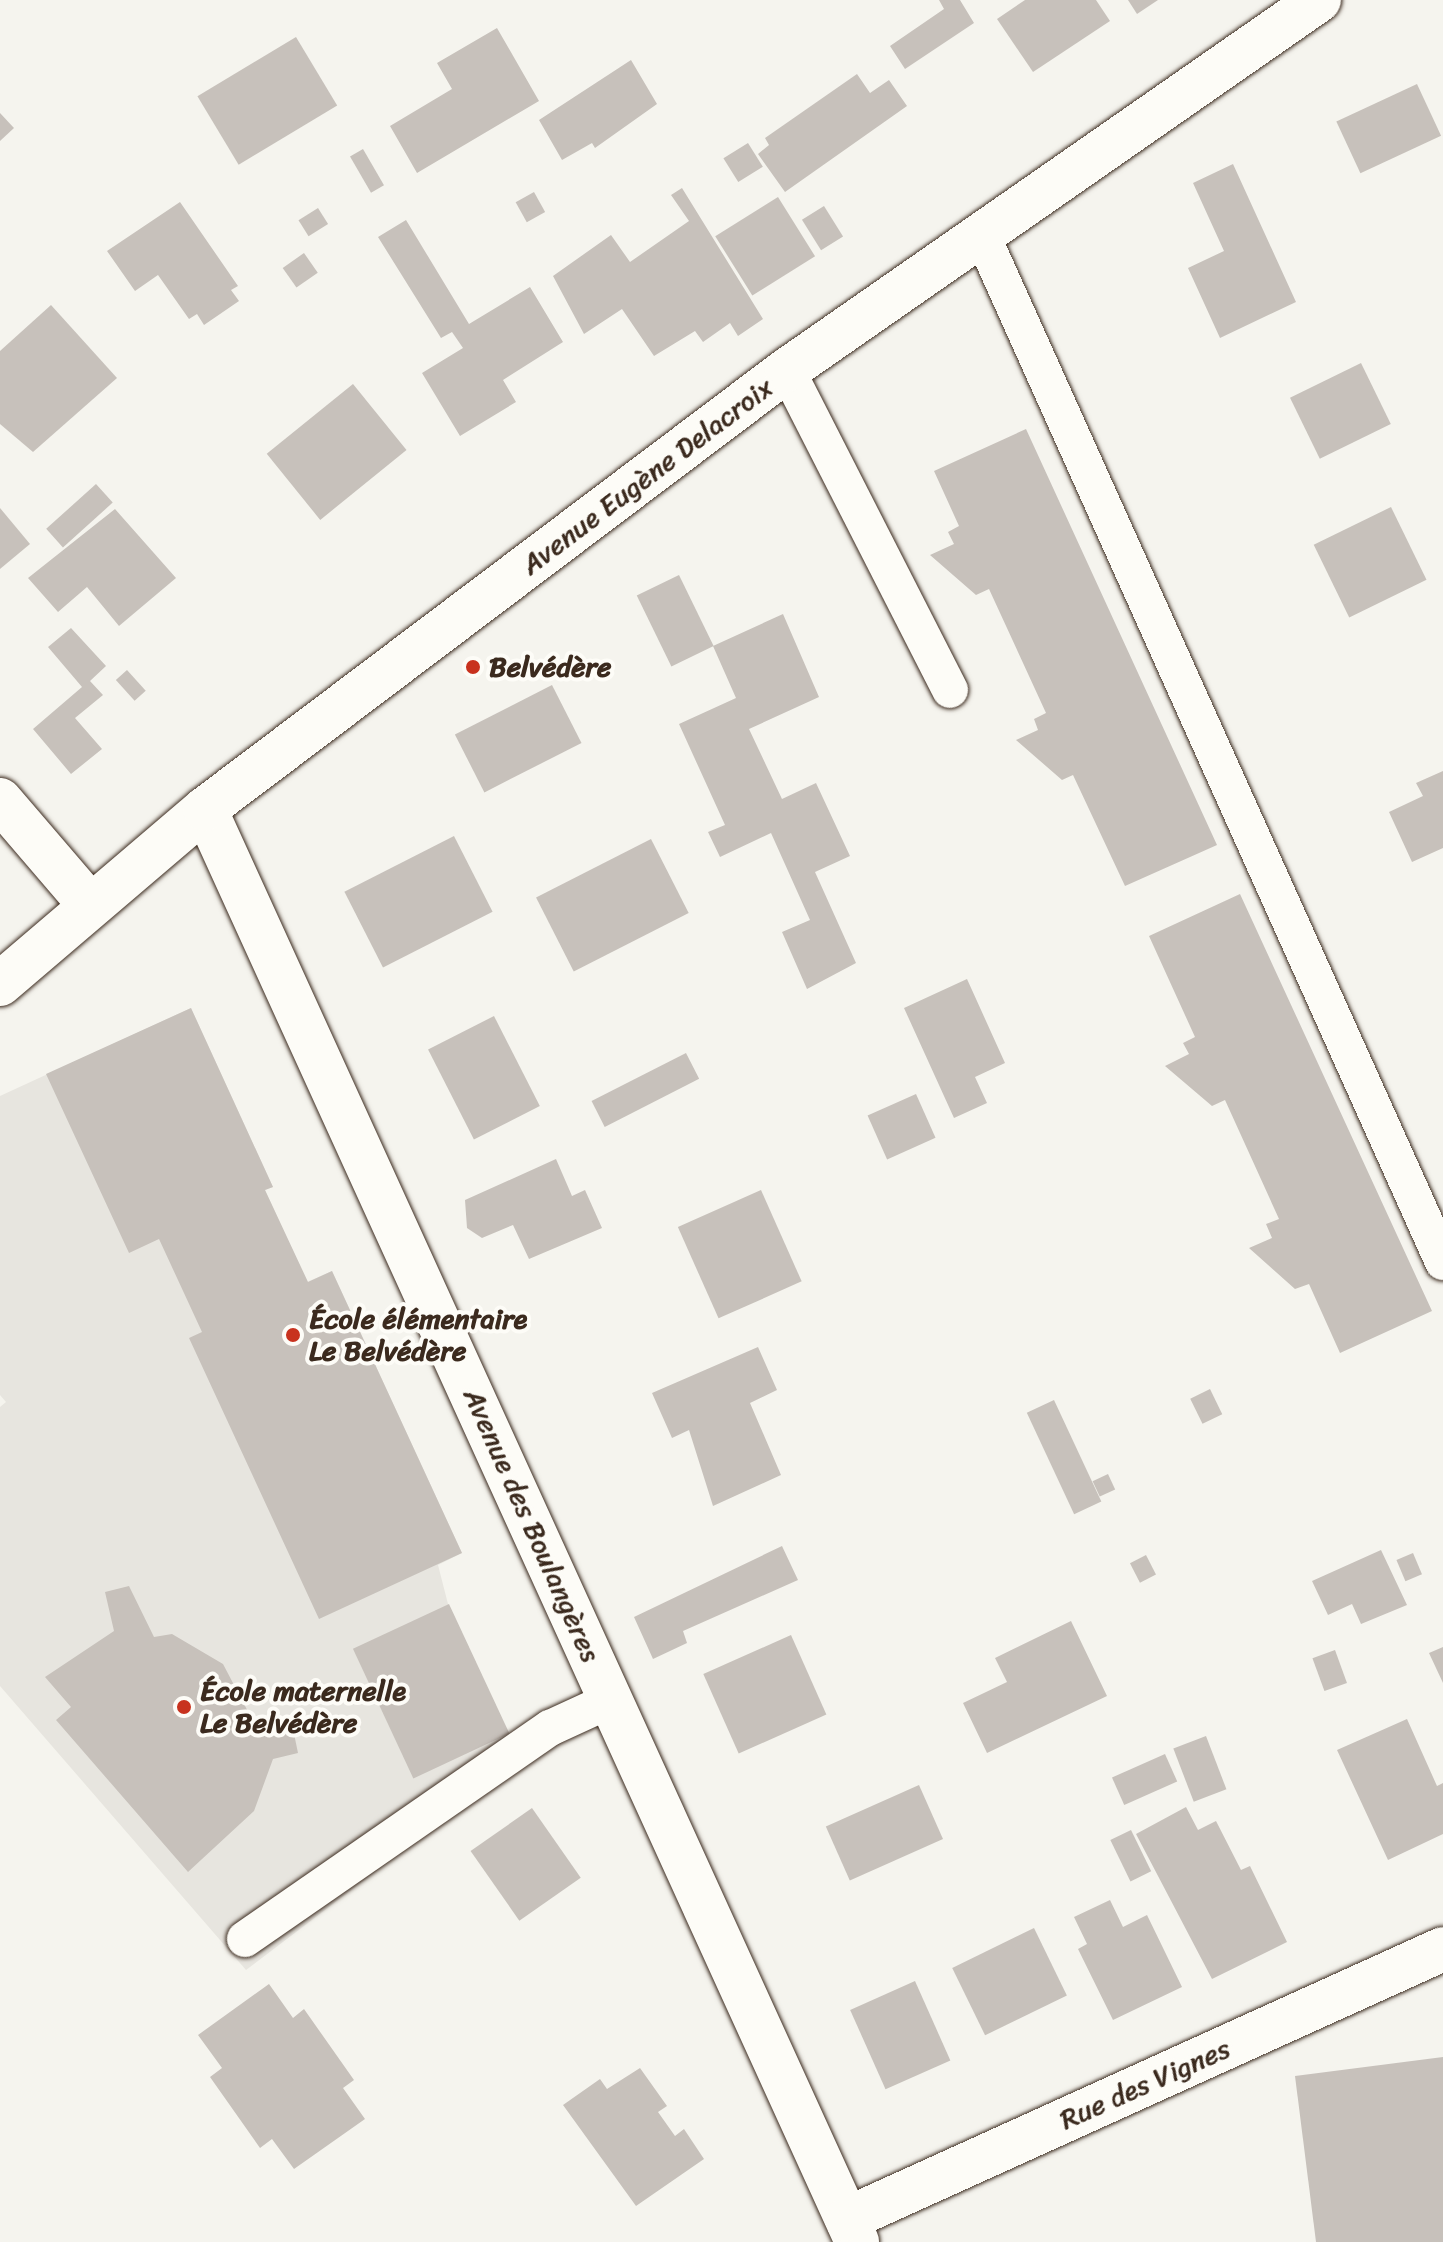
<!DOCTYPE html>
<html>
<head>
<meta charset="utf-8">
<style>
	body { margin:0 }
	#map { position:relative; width:1443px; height:2242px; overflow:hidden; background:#f5f4ee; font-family:Sriracha,sans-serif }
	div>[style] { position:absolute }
	.built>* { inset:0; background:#e7e5df }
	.building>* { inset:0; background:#c7c1bb; transform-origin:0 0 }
	.roads { filter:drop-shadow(0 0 2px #3b2a1e) drop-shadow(0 0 2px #3b2a1e) }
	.lane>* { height:36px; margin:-18px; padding:0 18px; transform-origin:18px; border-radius:18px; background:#fdfcf7 }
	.street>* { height:44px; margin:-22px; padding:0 22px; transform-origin:22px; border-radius:22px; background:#fdfcf7 }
	.secondary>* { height:44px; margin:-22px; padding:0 22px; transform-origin:22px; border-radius:22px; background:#fdfcf7 }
	.dots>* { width:22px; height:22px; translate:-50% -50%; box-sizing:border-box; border:4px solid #fdfcf7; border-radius:50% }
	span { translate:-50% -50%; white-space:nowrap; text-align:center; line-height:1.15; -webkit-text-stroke:8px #fdfcf7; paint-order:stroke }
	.street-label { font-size:28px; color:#3b2a1e }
	.poi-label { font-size:28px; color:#3b2a1e; font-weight:700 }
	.left { translate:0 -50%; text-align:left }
</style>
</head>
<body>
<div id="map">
	<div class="built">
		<div style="clip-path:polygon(191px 1008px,273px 1187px,265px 1190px,307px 1282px,332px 1271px,462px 1553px,438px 1565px,448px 1604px,521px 1761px,246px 1970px,0 1686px,0 1407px,6px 1402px,0 1395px,0 1096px)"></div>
	</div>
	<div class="building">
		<div style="clip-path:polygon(939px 0,960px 0,974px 23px,905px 69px,890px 46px,944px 9px)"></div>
		<div style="clip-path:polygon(1025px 0,1096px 0,1110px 21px,1033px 72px,997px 19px)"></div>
		<div style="clip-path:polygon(1128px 0,1158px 0,1137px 14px)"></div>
		<div style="clip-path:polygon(497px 28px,539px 101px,417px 173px,390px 126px,452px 89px,437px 63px)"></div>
		<div style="left:296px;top:37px;width:80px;height:115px;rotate:59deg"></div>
		<div style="clip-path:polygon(631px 60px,657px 104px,595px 148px,592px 143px,562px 160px,539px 120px)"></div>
		<div style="clip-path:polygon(857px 74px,870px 93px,889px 80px,907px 106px,785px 192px,758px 154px,769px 145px,765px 138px)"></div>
		<div style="left:1417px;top:84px;width:57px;height:89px;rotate:65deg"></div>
		<div style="clip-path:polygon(0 113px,14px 128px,0 141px)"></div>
		<div style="left:748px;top:143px;width:28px;height:29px;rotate:58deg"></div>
		<div style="left:363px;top:149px;width:42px;height:15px;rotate:60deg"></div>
		<div style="clip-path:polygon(1233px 164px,1296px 302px,1220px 338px,1188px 268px,1224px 251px,1193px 183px)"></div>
		<div style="clip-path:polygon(682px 188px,763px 319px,738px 336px,730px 323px,703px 342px,695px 331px,654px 356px,622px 309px,584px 334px,553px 276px,611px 235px,630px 262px,689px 221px,671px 195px)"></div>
		<div style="left:534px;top:192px;width:23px;height:21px;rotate:61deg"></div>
		<div style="left:778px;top:197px;width:70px;height:74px;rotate:58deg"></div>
		<div style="clip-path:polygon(180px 202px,238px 286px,231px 290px,239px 301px,204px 325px,197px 314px,189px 319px,158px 275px,135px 291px,107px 251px)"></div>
		<div style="left:824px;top:206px;width:36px;height:26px;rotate:58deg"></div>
		<div style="left:318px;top:208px;width:19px;height:23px;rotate:58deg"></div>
		<div style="clip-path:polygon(406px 220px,469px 324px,530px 287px,563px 342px,503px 380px,516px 402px,460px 436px,422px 373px,463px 348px,452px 332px,441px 338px,378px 237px)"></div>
		<div style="left:304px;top:253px;width:24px;height:26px;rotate:55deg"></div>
		<div style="clip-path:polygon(51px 305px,117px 378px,33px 452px,0 424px,0 351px)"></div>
		<div style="left:1361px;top:363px;width:68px;height:79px;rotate:64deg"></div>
		<div style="left:353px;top:384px;width:85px;height:111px;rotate:51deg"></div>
		<div style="clip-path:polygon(1026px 429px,1217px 845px,1125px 886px,1073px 775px,1062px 780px,1016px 740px,1038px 730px,1034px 719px,1046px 713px,989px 589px,976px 595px,930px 555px,954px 544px,948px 532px,959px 526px,934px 471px)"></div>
		<div style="left:96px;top:484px;width:25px;height:67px;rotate:48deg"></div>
		<div style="left:1391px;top:507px;width:81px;height:86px;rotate:64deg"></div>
		<div style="clip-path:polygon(0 508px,30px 544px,0 569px)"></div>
		<div style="clip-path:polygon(115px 509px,176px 578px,119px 626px,87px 587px,58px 612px,28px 578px)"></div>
		<div style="left:679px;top:575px;width:79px;height:47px;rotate:64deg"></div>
		<div style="clip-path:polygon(783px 614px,819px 697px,749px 729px,782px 799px,816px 783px,850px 856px,815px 872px,856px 963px,807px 989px,782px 932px,810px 920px,771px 833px,720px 857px,708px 832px,725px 825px,679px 724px,736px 698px,713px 646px)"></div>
		<div style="clip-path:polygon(71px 628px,106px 666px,90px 681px,103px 695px,75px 718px,102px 749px,71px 774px,33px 729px,82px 687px,48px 647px)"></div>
		<div style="left:127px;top:670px;width:28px;height:15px;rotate:48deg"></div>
		<div style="left:552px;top:685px;width:65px;height:109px;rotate:63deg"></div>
		<div style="clip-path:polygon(1443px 771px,1443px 848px,1412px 862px,1389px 812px,1423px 796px,1416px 783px)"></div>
		<div style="left:454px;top:836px;width:85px;height:123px;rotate:63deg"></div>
		<div style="left:651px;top:839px;width:83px;height:129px;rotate:63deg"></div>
		<div style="clip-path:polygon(1240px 894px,1432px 1311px,1340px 1353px,1309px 1284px,1295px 1289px,1249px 1248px,1272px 1238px,1266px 1224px,1279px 1219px,1225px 1100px,1212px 1106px,1165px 1066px,1189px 1054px,1183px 1043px,1195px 1037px,1149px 936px)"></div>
		<div style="clip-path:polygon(967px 979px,1005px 1063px,975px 1077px,987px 1103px,954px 1118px,904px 1008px)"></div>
		<div style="clip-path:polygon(191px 1008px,273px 1187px,265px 1190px,308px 1282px,332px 1271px,462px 1553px,319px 1619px,189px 1338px,202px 1332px,159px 1239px,129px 1253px,46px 1074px)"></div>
		<div style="left:494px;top:1016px;width:101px;height:74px;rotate:63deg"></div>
		<div style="left:686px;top:1053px;width:29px;height:106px;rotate:63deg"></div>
		<div style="left:916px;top:1094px;width:48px;height:53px;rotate:66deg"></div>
		<div style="clip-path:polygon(556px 1159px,572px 1196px,585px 1190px,602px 1228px,529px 1259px,513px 1225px,482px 1238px,467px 1228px,465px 1200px)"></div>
		<div style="left:761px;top:1190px;width:100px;height:91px;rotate:66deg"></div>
		<div style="clip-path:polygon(758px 1347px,777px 1390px,750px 1403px,781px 1475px,713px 1506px,689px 1430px,672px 1438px,652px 1393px)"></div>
		<div style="left:1210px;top:1389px;width:28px;height:22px;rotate:64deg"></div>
		<div style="left:1054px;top:1400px;width:112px;height:30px;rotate:65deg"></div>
		<div style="left:1108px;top:1474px;width:17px;height:17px;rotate:65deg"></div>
		<div style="clip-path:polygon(782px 1546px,798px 1580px,683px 1631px,687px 1643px,653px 1659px,634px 1617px)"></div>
		<div style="clip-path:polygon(1381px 1550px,1407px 1605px,1361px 1624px,1352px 1604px,1328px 1615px,1312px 1581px)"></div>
		<div style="left:1413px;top:1553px;width:23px;height:18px;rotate:67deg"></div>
		<div style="left:1146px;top:1555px;width:22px;height:18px;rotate:63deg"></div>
		<div style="clip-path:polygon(129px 1586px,154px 1637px,172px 1634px,223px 1664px,254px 1723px,292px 1724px,298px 1753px,273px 1759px,254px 1811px,188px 1872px,56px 1720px,71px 1707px,45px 1677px,114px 1631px,105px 1592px)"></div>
		<div style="left:449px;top:1604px;width:143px;height:106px;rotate:65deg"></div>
		<div style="clip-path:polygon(1071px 1621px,1107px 1696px,987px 1753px,963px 1703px,1007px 1682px,995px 1658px)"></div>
		<div style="left:791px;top:1635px;width:87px;height:96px;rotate:66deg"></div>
		<div style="clip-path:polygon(1443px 1647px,1443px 1683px,1429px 1653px)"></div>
		<div style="left:1335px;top:1650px;width:35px;height:24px;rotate:70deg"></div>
		<div style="clip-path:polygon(1407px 1719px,1437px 1786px,1443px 1783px,1443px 1834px,1388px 1860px,1337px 1750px)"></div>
		<div style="left:1206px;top:1736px;width:57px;height:35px;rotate:69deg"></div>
		<div style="left:1165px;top:1754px;width:30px;height:58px;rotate:66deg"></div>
		<div style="left:919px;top:1785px;width:59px;height:102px;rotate:66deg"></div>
		<div style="clip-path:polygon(1186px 1807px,1198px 1830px,1216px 1821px,1241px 1870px,1250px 1866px,1287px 1942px,1212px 1979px,1136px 1834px)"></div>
		<div style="left:532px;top:1808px;width:85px;height:75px;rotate:55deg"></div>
		<div style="left:1131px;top:1830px;width:46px;height:23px;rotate:64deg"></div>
		<div style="clip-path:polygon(1110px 1900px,1123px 1927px,1147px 1915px,1182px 1987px,1113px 2020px,1078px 1949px,1087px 1944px,1074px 1917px)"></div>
		<div style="left:1034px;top:1928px;width:75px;height:91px;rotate:64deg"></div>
		<div style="left:915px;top:1981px;width:87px;height:71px;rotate:66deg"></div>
		<div style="clip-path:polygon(269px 1984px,293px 2018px,304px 2009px,354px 2080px,343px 2088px,365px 2119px,294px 2169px,272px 2139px,260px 2148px,210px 2077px,222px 2068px,198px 2035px)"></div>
		<div style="clip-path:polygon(1443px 2057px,1443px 2242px,1316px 2242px,1295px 2076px)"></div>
		<div style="clip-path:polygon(640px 2068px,667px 2106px,658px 2112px,675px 2136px,684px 2129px,704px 2159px,636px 2206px,563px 2105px,600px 2079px,607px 2089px)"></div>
	</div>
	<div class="roads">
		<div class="lane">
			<div style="left:981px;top:233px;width:1128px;rotate:65.82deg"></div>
			<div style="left:787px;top:370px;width:359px;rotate:63deg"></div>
			<div style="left:245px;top:1939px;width:371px;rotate:-34.7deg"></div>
			<div style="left:550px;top:1728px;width:67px;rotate:-24.7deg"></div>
		</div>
		<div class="street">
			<div style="left:0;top:800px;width:137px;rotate:49.4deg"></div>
			<div style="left:205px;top:809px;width:1574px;rotate:65.53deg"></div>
			<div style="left:847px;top:2219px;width:654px;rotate:-24.37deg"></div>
		</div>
		<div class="secondary">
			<div style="left:0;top:984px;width:270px;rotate:-40.5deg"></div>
			<div style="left:205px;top:809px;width:729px;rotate:-37.03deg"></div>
			<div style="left:787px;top:370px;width:648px;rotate:-34.82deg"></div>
		</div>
	</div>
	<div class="dots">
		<div style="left:473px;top:667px;background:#c8321e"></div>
		<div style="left:293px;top:1335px;background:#c8321e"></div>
		<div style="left:184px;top:1707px;background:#c8321e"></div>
	</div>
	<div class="street-label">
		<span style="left:647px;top:476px;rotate:-37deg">Avenue Eugène Delacroix</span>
		<span style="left:532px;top:1525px;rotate:66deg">Avenue des Boulangères</span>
		<span style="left:1145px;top:2084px;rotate:-24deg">Rue des Vignes</span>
	</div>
	<div class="poi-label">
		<span class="left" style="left:489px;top:667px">Belvédère</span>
		<span class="left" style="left:309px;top:1335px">École élémentaire<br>Le Belvédère</span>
		<span class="left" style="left:200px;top:1707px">École maternelle<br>Le Belvédère</span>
	</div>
</div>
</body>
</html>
